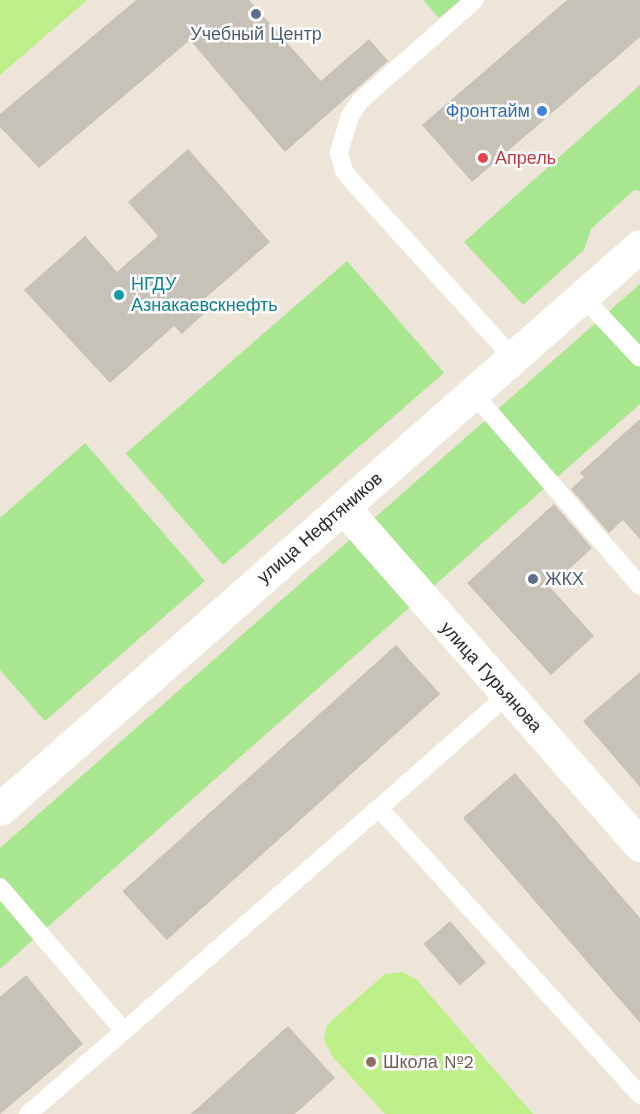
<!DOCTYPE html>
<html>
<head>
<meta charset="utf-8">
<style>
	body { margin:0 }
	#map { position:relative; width:640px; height:1114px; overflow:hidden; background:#ece5d8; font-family:"Work Sans",sans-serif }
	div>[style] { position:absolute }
	.green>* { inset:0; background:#a8e790; transform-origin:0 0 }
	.pitch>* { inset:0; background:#bef08a }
	.building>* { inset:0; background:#c7c2b8; transform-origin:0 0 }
	.service>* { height:18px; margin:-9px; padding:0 9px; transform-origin:9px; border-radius:9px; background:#fff }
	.minor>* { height:33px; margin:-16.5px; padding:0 16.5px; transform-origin:16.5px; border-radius:16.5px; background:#fff }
	.tertiary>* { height:33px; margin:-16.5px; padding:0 16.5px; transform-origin:16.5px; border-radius:16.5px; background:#fff }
	.dots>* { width:16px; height:16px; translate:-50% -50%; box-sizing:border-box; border:3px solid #fff; border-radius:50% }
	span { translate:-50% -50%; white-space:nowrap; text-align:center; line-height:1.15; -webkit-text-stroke:5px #fff; paint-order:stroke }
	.service-label { font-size:18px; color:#4e5e75 }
	.left { translate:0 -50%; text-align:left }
	.shop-label { font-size:18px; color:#366cbe }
	.right { translate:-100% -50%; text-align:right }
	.health-label { font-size:18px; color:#be3a42 }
	.culture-label { font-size:18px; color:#0d838f }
	.street-label { font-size:18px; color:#282828 }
	.education-label { font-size:18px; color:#785e54 }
</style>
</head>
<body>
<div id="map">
	<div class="green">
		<div style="clip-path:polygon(423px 0,460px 0,439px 18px)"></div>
		<div style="clip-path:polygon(640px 85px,640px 191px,634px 190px,591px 229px,584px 250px,523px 305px,464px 242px)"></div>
		<div style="left:347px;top:261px;width:148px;height:293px;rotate:49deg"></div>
		<div style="clip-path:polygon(640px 284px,640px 404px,0 969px,0 848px)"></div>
		<div style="clip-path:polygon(85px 443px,205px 581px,45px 721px,0 670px,0 518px)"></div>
	</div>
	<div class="pitch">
		<div style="clip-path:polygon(0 0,87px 0,0 75px)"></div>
		<div style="clip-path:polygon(402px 972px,416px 979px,533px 1114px,385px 1114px,332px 1056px,324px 1040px,327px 1025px,385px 974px)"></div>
	</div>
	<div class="building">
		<div style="clip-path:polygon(136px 0,249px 0,321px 81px,369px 39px,388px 61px,285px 152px,190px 40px,39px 168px,0 127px,0 114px)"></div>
		<div style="clip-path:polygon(567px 0,640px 0,640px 37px,472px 182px,422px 125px)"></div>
		<div style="clip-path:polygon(188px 149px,270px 242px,202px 301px,209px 309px,182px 334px,174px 326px,110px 383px,24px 290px,85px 236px,117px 272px,158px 236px,128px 202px)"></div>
		<div style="clip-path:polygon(640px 419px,640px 539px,623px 520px,609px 533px,571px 489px,584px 477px,580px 473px)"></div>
		<div style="clip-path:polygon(554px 504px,592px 548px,550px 587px,594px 636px,551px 675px,467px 583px)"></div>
		<div style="left:396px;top:645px;width:66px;height:368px;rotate:48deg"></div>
		<div style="clip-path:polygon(640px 672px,640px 787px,583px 721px)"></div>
		<div style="clip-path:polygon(515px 773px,640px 918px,640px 1023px,463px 818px)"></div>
		<div style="left:450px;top:921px;width:55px;height:35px;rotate:49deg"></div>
		<div style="clip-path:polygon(26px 975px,83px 1044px,0 1114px,0 997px)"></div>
		<div style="clip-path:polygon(288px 1026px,335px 1078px,295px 1114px,191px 1114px)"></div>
	</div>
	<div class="service">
		<div style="left:475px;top:0;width:152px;rotate:138.7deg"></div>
		<div style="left:361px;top:100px;width:19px;rotate:125deg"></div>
		<div style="left:350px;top:116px;width:39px;rotate:107deg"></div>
		<div style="left:339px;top:153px;width:19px;rotate:74deg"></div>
		<div style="left:344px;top:171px;width:14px;rotate:51deg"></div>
		<div style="left:353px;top:182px;width:238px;rotate:47.7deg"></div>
		<div style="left:583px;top:297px;width:83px;rotate:46.9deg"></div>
		<div style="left:473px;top:393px;width:255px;rotate:49.1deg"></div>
		<div style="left:379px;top:808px;width:171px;rotate:-41.4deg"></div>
		<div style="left:0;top:887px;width:190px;rotate:49.3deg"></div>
		<div style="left:124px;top:1031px;width:339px;rotate:-41.2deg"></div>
		<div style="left:379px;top:808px;width:388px;rotate:47.7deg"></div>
		<div style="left:28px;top:1114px;width:127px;rotate:-40.8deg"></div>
	</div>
	<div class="minor">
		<div style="left:343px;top:507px;width:450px;rotate:48.7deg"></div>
	</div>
	<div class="tertiary">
		<div style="left:0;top:809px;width:852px;rotate:-41.34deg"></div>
	</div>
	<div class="dots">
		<div style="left:256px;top:14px;background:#5c6f8a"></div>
		<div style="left:542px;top:111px;background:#3f7fe0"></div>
		<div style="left:483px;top:158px;background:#e0444e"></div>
		<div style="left:119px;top:295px;background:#0f9aa8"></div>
		<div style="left:533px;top:579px;background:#5c6f8a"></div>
		<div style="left:371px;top:1062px;background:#8d6e63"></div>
	</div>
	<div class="service-label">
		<span style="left:256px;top:34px">Учебный Центр</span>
		<span class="left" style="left:545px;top:579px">ЖКХ</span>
	</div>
	<div class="shop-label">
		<span class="right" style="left:530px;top:111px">Фронтайм</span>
	</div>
	<div class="health-label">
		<span class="left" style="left:495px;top:158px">Апрель</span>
	</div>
	<div class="culture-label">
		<span class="left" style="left:131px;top:295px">НГДУ<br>Азнакаевскнефть</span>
	</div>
	<div class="street-label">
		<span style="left:320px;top:528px;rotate:-41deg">улица Нефтяников</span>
		<span style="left:491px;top:677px;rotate:48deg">улица Гурьянова</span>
	</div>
	<div class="education-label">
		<span class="left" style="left:383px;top:1062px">Школа №2</span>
	</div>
</div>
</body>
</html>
